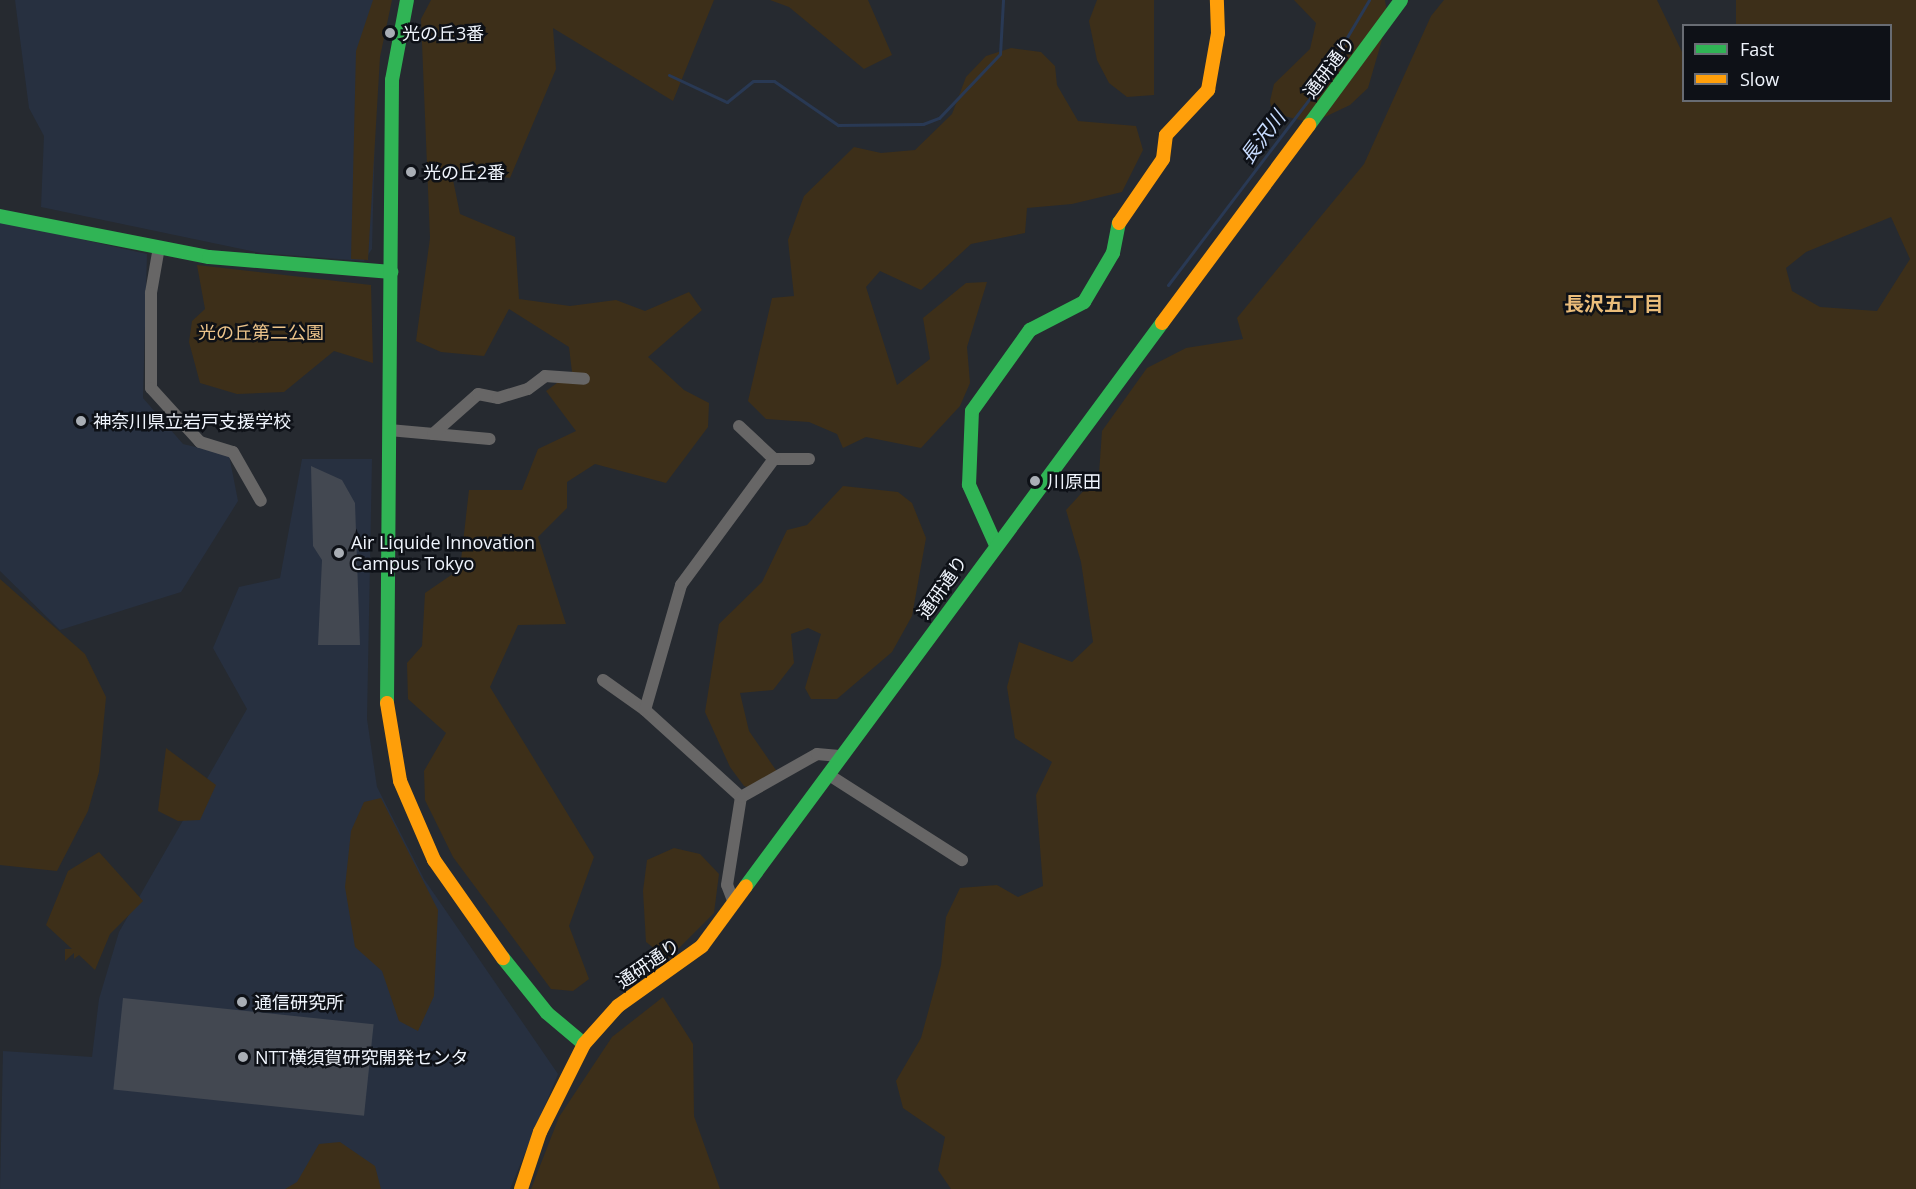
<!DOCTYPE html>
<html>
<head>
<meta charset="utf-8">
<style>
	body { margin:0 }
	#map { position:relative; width:1916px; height:1189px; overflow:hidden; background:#262a30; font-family:"Open Sans","Noto Sans JP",sans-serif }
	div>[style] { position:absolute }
	.built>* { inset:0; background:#273040 }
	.green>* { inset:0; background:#3d2f19 }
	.stream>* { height:3px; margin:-1.5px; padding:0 1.5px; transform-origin:1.5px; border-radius:1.5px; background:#293954 }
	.building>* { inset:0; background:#434851; transform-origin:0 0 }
	.street>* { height:12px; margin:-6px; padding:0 6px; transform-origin:6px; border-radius:6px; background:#676666 }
	.fast>* { height:14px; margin:-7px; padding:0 7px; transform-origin:7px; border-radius:7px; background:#30b455 }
	.slow>* { height:14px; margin:-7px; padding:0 7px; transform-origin:7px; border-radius:7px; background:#ff9f0a }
	.dots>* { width:16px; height:16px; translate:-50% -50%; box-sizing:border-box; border:3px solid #0e1117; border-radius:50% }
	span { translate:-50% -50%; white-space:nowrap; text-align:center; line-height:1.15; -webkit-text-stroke:5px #0e1117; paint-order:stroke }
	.poi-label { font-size:18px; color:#f0f5fd }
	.left { translate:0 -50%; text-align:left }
	.street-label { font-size:18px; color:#f0f5fd }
	.park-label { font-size:18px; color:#ebc38a }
	.water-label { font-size:20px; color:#c8dcff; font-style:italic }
	.neighbourhood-label { font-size:20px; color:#ebbd7a; font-weight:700 }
	.legend { position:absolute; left:1682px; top:24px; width:210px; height:78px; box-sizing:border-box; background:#0e1117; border:2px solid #686c73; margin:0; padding:8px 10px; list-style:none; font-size:18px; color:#f0f5fd }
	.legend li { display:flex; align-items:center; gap:12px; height:30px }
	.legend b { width:30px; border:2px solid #686c73 }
</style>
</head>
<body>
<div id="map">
	<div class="built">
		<div style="clip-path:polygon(15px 0,388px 0,377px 53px,372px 249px,364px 261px,261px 253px,41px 207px,44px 136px,29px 108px)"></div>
		<div style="clip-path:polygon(0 221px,147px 254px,143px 398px,183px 444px,229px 455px,238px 501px,181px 592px,60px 630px,0 571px)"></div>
		<div style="clip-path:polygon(302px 459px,372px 459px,367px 719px,377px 787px,424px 879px,558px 1074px,510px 1189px,0 1189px,3px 1051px,92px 1057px,99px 999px,119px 932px,247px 709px,213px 648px,239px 587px,280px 578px)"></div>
	</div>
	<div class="green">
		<div style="clip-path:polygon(373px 0,392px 0,380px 57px,368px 260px,351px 259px,356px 51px)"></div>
		<div style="clip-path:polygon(431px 0,714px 0,673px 101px,553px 28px,556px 69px,510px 178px,451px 170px,460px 214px,515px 237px,519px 299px,570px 306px,616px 300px,645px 311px,689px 292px,702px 310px,648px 357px,684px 390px,709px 403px,708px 427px,666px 483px,595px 464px,567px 482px,567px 508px,538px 537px,566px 624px,518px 625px,490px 687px,594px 857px,569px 926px,589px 979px,573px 991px,551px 989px,453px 857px,425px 800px,424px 771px,446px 733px,408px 699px,407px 663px,422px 646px,425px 593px,460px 569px,469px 490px,522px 490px,538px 449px,576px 431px,546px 391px,572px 372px,569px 347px,509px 309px,484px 356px,441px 352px,416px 341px,430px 238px,421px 19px)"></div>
		<div style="clip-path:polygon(770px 0,868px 0,892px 55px,864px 69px,789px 7px)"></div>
		<div style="clip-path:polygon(1097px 0,1154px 0,1154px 95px,1127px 97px,1109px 83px,1097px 60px,1089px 21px)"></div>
		<div style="clip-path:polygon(1294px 0,1385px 0,1388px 19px,1368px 88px,1350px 105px,1312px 123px,1272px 113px,1270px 101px,1274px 84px,1310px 49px,1316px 23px)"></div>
		<div style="clip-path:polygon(evenodd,1444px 0,1657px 0,1683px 54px,1684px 100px,1890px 100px,1890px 26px,1736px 25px,1736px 0,1916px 0,1916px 1189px,951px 1189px,938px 1170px,945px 1137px,903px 1108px,896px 1081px,921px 1038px,941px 965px,946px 917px,960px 888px,997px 885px,1018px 897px,1043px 886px,1036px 795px,1052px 762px,1015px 738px,1007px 687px,1019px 642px,1072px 662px,1093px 642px,1081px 562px,1066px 510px,1099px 474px,1102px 431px,1147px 368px,1186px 348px,1243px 339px,1237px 318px,1364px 164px,1431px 16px,1444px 0,1891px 217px,1910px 259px,1877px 311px,1820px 307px,1792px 291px,1786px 268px,1806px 252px,1891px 217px)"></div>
		<div style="clip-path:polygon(1011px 48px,1041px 52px,1055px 66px,1057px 85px,1078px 121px,1136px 126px,1143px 150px,1122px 192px,1072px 204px,1027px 208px,1025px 233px,971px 244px,921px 290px,880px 271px,866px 287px,897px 385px,930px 359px,923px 318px,966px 283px,987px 282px,967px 347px,970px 383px,960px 406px,921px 448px,866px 437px,843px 448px,837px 434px,809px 422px,766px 419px,748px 401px,772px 298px,794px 296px,788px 240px,804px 196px,854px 147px,881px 153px,915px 150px,952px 114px,966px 77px,986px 56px)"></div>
		<div style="clip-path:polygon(197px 265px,371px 285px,373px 363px,334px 351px,284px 392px,237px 394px,200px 383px,189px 342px,192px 321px,205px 309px)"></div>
		<div style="clip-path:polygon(843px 486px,898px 492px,912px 503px,926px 538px,912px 616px,892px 652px,837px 699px,811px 699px,805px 688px,821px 634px,808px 628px,791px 634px,794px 663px,773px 690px,740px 693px,749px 731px,780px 776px,762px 792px,744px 786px,730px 767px,705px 712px,719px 624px,762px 582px,787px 530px,807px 525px)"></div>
		<div style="clip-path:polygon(0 579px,85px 654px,106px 697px,99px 772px,88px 811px,57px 871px,0 865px)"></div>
		<div style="clip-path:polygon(166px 748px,216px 785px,200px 820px,178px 821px,158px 811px)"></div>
		<div style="clip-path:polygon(381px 798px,438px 910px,434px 996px,418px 1031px,399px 1021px,382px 971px,355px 947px,345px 887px,351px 831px,364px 802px)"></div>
		<div style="clip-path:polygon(674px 848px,700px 854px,719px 874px,714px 913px,668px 959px,646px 942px,643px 891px,647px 860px)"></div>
		<div style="clip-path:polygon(99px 852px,143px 901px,110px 934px,95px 970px,79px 955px,74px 959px,74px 953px,65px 961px,65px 949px,72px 949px,46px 925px,68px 871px)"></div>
		<div style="clip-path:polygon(663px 997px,693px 1044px,694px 1116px,720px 1189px,531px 1189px,559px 1117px,612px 1037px)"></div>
		<div style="clip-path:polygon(340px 1142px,375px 1166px,381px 1189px,285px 1189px,297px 1182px,319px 1144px)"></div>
	</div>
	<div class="stream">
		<div style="left:669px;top:75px;width:64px;rotate:25deg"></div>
		<div style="left:727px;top:102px;width:33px;rotate:-39deg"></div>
		<div style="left:753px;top:81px;width:21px"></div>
		<div style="left:774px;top:81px;width:78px;rotate:34.5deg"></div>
		<div style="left:838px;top:125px;width:85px;rotate:-0.7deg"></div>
		<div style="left:923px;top:124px;width:17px;rotate:-21deg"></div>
		<div style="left:939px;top:118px;width:88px;rotate:-46.4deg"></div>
		<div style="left:1000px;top:54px;width:54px;rotate:-86.8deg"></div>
		<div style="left:1168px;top:285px;width:241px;rotate:-52.8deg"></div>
		<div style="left:1314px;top:93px;width:108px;rotate:-59.4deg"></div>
	</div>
	<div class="building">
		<div style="clip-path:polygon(311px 466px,342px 480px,355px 503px,360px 645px,318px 645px,322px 560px,313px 546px)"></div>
		<div style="left:123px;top:998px;width:252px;height:92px;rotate:6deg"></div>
	</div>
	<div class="street">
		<div style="left:159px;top:247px;width:47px;rotate:99.9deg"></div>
		<div style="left:151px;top:293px;width:95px;rotate:90deg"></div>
		<div style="left:151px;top:388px;width:73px;rotate:47.8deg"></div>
		<div style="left:200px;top:442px;width:34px;rotate:17deg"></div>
		<div style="left:233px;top:452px;width:56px;rotate:60.3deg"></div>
		<div style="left:739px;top:426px;width:48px;rotate:43.3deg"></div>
		<div style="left:774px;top:459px;width:35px"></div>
		<div style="left:389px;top:430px;width:101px;rotate:5.1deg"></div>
		<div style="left:433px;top:434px;width:60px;rotate:-41.6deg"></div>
		<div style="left:478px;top:394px;width:20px;rotate:11deg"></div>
		<div style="left:498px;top:398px;width:31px;rotate:-17deg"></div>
		<div style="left:528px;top:389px;width:21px;rotate:-37deg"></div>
		<div style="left:545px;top:376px;width:39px;rotate:4deg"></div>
		<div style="left:603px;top:680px;width:52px;rotate:35.5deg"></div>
		<div style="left:645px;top:710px;width:130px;rotate:42.2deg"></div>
		<div style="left:645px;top:710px;width:130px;rotate:-73.9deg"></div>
		<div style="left:681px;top:585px;width:157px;rotate:-53.6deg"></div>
		<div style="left:829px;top:775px;width:158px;rotate:32.6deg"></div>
		<div style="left:734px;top:903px;width:19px;rotate:-111deg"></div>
		<div style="left:727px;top:885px;width:89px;rotate:-81deg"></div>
		<div style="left:741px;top:797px;width:87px;rotate:-29.5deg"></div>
		<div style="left:817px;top:754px;width:25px;rotate:5deg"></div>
	</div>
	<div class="fast">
		<div style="left:1309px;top:125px;width:155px;rotate:-53.6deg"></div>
		<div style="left:0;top:216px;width:213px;rotate:11.1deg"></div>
		<div style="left:209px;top:257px;width:183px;rotate:4.7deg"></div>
		<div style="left:995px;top:543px;width:64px;rotate:-114.1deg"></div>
		<div style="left:969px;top:485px;width:74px;rotate:-87.7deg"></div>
		<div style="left:972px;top:411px;width:100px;rotate:-54.4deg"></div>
		<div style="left:1030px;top:330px;width:61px;rotate:-27.4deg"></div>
		<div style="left:1084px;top:302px;width:57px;rotate:-59.4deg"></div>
		<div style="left:1113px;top:253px;width:31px;rotate:-79deg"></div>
		<div style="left:387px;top:703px;width:623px;rotate:-89.54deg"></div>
		<div style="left:392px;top:80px;width:81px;rotate:-79.4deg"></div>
		<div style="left:746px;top:886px;width:700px;rotate:-53.54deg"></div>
		<div style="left:503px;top:958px;width:70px;rotate:51.3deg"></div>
		<div style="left:547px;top:1013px;width:48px;rotate:40deg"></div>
	</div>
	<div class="slow">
		<div style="left:1119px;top:223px;width:78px;rotate:-55.5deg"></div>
		<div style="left:1163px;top:159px;width:24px;rotate:-83deg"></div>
		<div style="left:1166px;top:135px;width:62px;rotate:-47deg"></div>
		<div style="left:1208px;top:90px;width:58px;rotate:-80deg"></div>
		<div style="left:1218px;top:33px;width:33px;rotate:-92deg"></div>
		<div style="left:1162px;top:323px;width:247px;rotate:-53.4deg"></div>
		<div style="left:387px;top:703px;width:79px;rotate:80.5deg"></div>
		<div style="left:400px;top:781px;width:86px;rotate:66.7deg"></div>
		<div style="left:434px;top:860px;width:120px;rotate:54.9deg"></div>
		<div style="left:521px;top:1189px;width:60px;rotate:-71.6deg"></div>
		<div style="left:540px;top:1132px;width:98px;rotate:-63.4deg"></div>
		<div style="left:584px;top:1044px;width:51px;rotate:-48.2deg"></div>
		<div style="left:618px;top:1006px;width:103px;rotate:-35.5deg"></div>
		<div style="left:702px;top:946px;width:74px;rotate:-53.7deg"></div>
	</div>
	<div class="dots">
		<div style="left:390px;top:33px;background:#a9aeb5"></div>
		<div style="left:411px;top:172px;background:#a9aeb5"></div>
		<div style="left:81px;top:421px;background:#a9aeb5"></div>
		<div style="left:1035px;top:481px;background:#a9aeb5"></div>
		<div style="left:339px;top:553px;background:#a9aeb5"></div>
		<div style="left:242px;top:1002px;background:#a9aeb5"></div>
		<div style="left:243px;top:1057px;background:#a9aeb5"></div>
	</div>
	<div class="poi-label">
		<span class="left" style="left:402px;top:33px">光の丘3番</span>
		<span class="left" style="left:423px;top:172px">光の丘2番</span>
		<span class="left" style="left:93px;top:421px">神奈川県立岩戸支援学校</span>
		<span class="left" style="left:1047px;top:481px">川原田</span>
		<span class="left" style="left:351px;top:553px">Air Liquide Innovation<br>Campus Tokyo</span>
		<span class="left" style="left:254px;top:1002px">通信研究所</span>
		<span class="left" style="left:255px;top:1057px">NTT横須賀研究開発センタ</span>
	</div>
	<div class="street-label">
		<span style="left:1329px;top:67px;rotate:-53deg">通研通り</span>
		<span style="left:942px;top:587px;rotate:-55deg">通研通り</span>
		<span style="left:648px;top:963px;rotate:-35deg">通研通り</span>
	</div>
	<div class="park-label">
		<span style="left:261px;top:332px">光の丘第二公園</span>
	</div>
	<div class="water-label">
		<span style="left:1262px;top:137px;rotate:-53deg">長沢川</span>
	</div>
	<div class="neighbourhood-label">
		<span style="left:1614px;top:303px">長沢五丁目</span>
	</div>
	<ul class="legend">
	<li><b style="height:8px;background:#30b455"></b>Fast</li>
	<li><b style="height:8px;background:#ff9f0a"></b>Slow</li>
	</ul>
</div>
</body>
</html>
